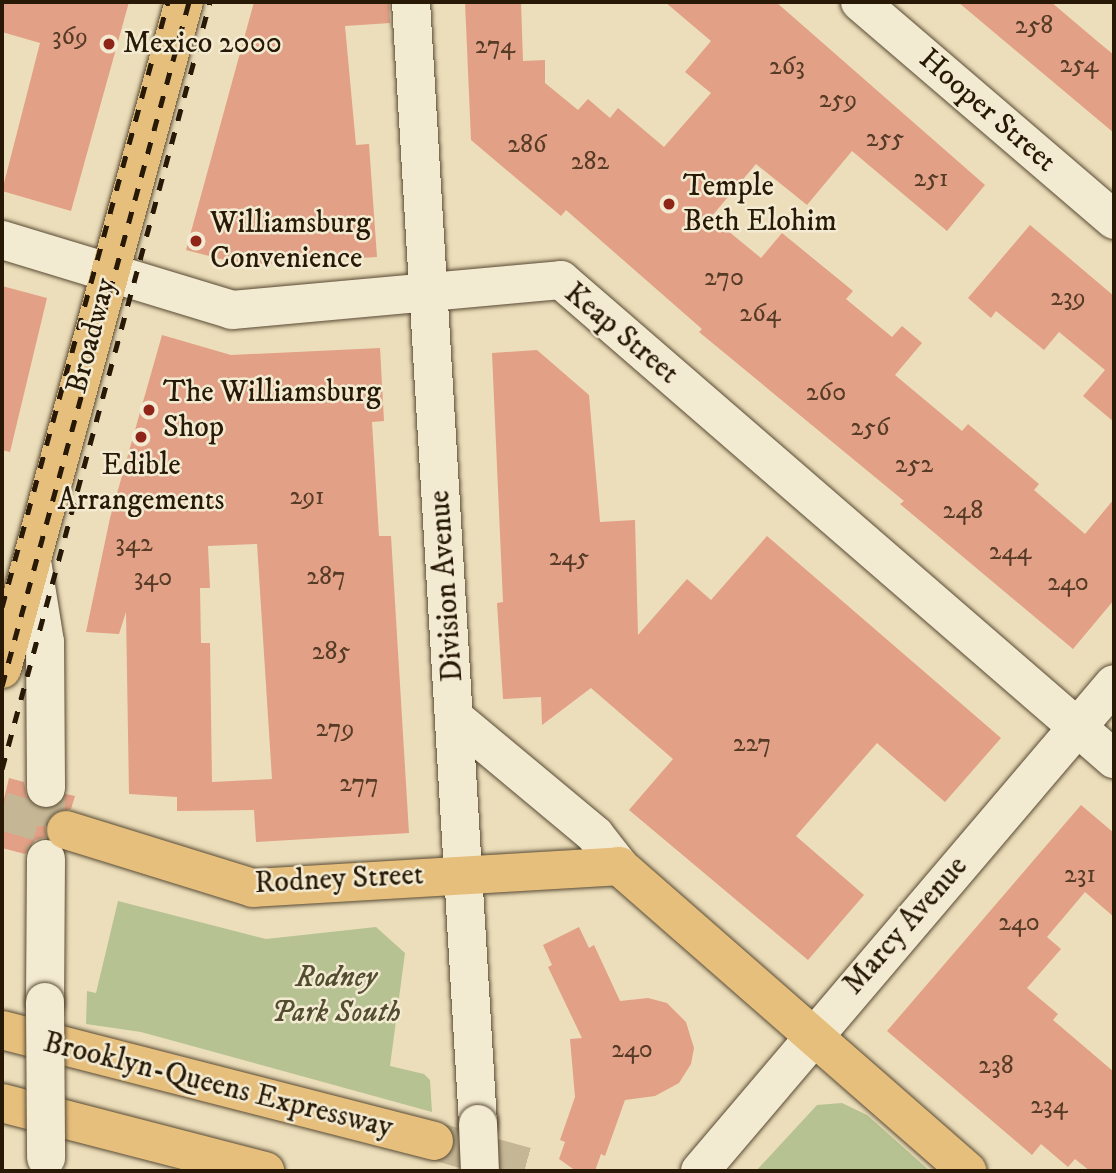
<!DOCTYPE html>
<html>
<head>
<meta charset="utf-8">
<style>
	body { margin:0 }
	#map { position:relative; width:1116px; height:1173px; overflow:hidden; background:#ecdeba; font-family:"IM FELL DW Pica",serif }
	div>[style] { position:absolute }
	.green>* { inset:0; background:#b6c291 }
	.building>* { inset:0; background:#e2a086 }
	.minor-tunnel>* { height:38px; margin-top:-19px; transform-origin:0; background:repeating-linear-gradient(90deg,#c5b796 0 38px,transparent 0 57px) }
	.major-tunnel>* { height:38px; margin-top:-19px; transform-origin:0; background:repeating-linear-gradient(90deg,#c5b796 0 38px,transparent 0 57px) }
	.highway-tunnel>* { height:38px; margin-top:-19px; transform-origin:0; background:repeating-linear-gradient(90deg,#c5b796 0 38px,transparent 0 57px) }
	.roads { filter:drop-shadow(0 0 2px #584a33) drop-shadow(0 0 2px #584a33) }
	.minor>* { height:38px; margin:-19px; padding:0 19px; transform-origin:19px; border-radius:19px; background:#f3ead2 }
	.major>* { height:38px; margin:-19px; padding:0 19px; transform-origin:19px; border-radius:19px; background:#e6bf7d }
	.highway>* { height:38px; margin:-19px; padding:0 19px; transform-origin:19px; border-radius:19px; background:#e6bf7d }
	.rail>* { height:5px; margin-top:-2.5px; transform-origin:0; background:repeating-linear-gradient(90deg,#271906 0 12px,transparent 0 24px) }
	.bridges { filter:drop-shadow(0 0 2px #584a33) drop-shadow(0 0 2px #584a33) }
	.minor-bridge>* { height:38px; margin:-19px; padding:0 19px; transform-origin:19px; border-radius:19px; background:#f3ead2 }
	.dots>* { width:19px; height:19px; translate:-50% -50%; box-sizing:border-box; border:4px solid #f3ead2; border-radius:50% }
	span { translate:-50% -50%; white-space:nowrap; text-align:center; line-height:1.15; -webkit-text-stroke:5px #f3ead2; paint-order:stroke }
	.number-label { font-size:26px; color:#563b26 }
	.number-label span { -webkit-text-stroke-width:0 }
	.poi-label { font-size:30px; color:#271906 }
	.left { translate:0 -50%; text-align:left }
	.street-label { font-size:30px; color:#271906 }
	.park-label { font-size:30px; color:#524c30; font-style:italic }
	.frame { position:absolute; inset:0; border:4px solid #271906; pointer-events:none }
</style>
</head>
<body>
<div id="map">
	<div class="green">
		<div style="clip-path:polygon(118px 901px,266px 939px,376px 927px,405px 953px,390px 1066px,424px 1074px,430px 1080px,432px 1112px,141px 1032px,86px 1024px,87px 991px,96px 993px)"></div>
		<div style="clip-path:polygon(842px 1103px,867px 1115px,930px 1171px,756px 1171px,817px 1105px)"></div>
	</div>
	<div class="building">
		<div style="clip-path:polygon(2px 2px,129px 2px,71px 211px,2px 191px,40px 43px,2px 32px)"></div>
		<div style="clip-path:polygon(254px 2px,389px 2px,390px 23px,345px 26px,356px 145px,369px 144px,377px 257px,244px 265px,186px 250px)"></div>
		<div style="clip-path:polygon(465px 2px,521px 2px,523px 61px,545px 60px,545px 83px,578px 110px,588px 99px,610px 118px,618px 108px,664px 147px,711px 93px,685px 72px,711px 41px,665px 2px,776px 2px,985px 185px,947px 231px,852px 151px,807px 205px,756px 164px,711px 217px,761px 258px,782px 233px,853px 291px,846px 299px,892px 337px,902px 326px,922px 343px,895px 375px,962px 431px,968px 424px,1039px 484px,1034px 490px,1085px 534px,1114px 499px,1114px 600px,1073px 649px,900px 504px,904px 501px,699px 332px,702px 329px,566px 210px,561px 216px,471px 140px)"></div>
		<div style="clip-path:polygon(958px 2px,1051px 2px,1097px 41px,1114px 55px,1114px 133px)"></div>
		<div style="clip-path:polygon(1030px 225px,1114px 296px,1114px 422px,1083px 396px,1105px 370px,1059px 332px,1044px 350px,996px 311px,991px 318px,968px 298px)"></div>
		<div style="clip-path:polygon(2px 286px,47px 298px,10px 452px,2px 450px)"></div>
		<div style="clip-path:polygon(evenodd,162px 335px,231px 355px,380px 348px,384px 421px,372px 422px,379px 536px,391px 536px,409px 833px,256px 842px,254px 810px,177px 811px,177px 797px,129px 794px,126px 612px,119px 634px,86px 632px,110px 518px,162px 335px,257px 544px,272px 779px,212px 782px,210px 643px,201px 643px,200px 588px,210px 588px,208px 546px,257px 544px)"></div>
		<div style="clip-path:polygon(537px 350px,589px 395px,600px 522px,635px 520px,638px 635px,687px 579px,711px 600px,767px 536px,1001px 738px,945px 802px,877px 743px,796px 836px,864px 895px,808px 960px,629px 810px,673px 759px,591px 688px,542px 725px,541px 697px,503px 699px,497px 603px,503px 602px,492px 353px)"></div>
		<div style="clip-path:polygon(9px 778px,24px 782px,27px 798px,36px 807px,56px 807px,66px 794px,75px 796px,71px 809px,51px 814px,45px 824px,46px 837px,35px 840px,25px 854px,2px 848px,2px 807px)"></div>
		<div style="clip-path:polygon(1081px 805px,1114px 833px,1114px 917px,1085px 892px,1047px 937px,1061px 949px,1027px 988px,1058px 1014px,1053px 1020px,1114px 1072px,1114px 1171px,1090px 1171px,1075px 1159px,1068px 1167px,1041px 1144px,1032px 1155px,887px 1031px)"></div>
		<div style="clip-path:polygon(579px 927px,589px 948px,594px 945px,620px 1001px,648px 998px,667px 1003px,686px 1022px,694px 1048px,691px 1064px,679px 1083px,655px 1096px,625px 1100px,605px 1156px,601px 1154px,595px 1171px,576px 1171px,559px 1159px,565px 1142px,560px 1140px,575px 1097px,570px 1039px,582px 1038px,548px 967px,552px 965px,543px 945px)"></div>
	</div>
	<div class="minor-tunnel">
		<div style="left:46px;top:788px;width:71px;rotate:90deg"></div>
	</div>
	<div class="major-tunnel">
		<div style="left:2px;top:811px;width:67px;rotate:16.5deg"></div>
	</div>
	<div class="highway-tunnel">
		<div style="left:434px;top:1141px;width:112px;rotate:15.5deg"></div>
	</div>
	<div class="roads">
		<div class="minor">
			<div style="left:411px;top:2px;width:1124px;rotate:86.58deg"></div>
			<div style="left:860px;top:2px;width:335px;rotate:40.6deg"></div>
			<div style="left:2px;top:240px;width:240px;rotate:16.9deg"></div>
			<div style="left:232px;top:310px;width:330px;rotate:-5.2deg"></div>
			<div style="left:561px;top:280px;width:732px;rotate:40.9deg"></div>
			<div style="left:32px;top:561px;width:82px;rotate:80.9deg"></div>
			<div style="left:45px;top:642px;width:146px;rotate:89.6deg"></div>
			<div style="left:456px;top:719px;width:181px;rotate:39.8deg"></div>
			<div style="left:595px;top:835px;width:39px;rotate:52deg"></div>
			<div style="left:45px;top:1002px;width:143px;rotate:-89.6deg"></div>
			<div style="left:700px;top:1171px;width:639px;rotate:-49.63deg"></div>
		</div>
		<div class="major">
			<div style="left:2px;top:669px;width:691px;rotate:-74.74deg"></div>
			<div style="left:66px;top:830px;width:196px;rotate:17.2deg"></div>
			<div style="left:253px;top:888px;width:367px;rotate:-3.4deg"></div>
			<div style="left:619px;top:866px;width:463px;rotate:41.2deg"></div>
		</div>
		<div class="highway">
			<div style="left:2px;top:1030px;width:446px;rotate:14.4deg"></div>
			<div style="left:2px;top:1103px;width:272px;rotate:14.5deg"></div>
		</div>
	</div>
	<div class="rail">
		<div style="left:2px;top:607px;width:627px;rotate:-74.66deg"></div>
		<div style="left:2px;top:686px;width:709px;rotate:-74.71deg"></div>
		<div style="left:2px;top:769px;width:795px;rotate:-74.83deg"></div>
	</div>
	<div class="bridges">
		<div class="minor-bridge">
			<div style="left:45px;top:1002px;width:156px;rotate:89.6deg"></div>
			<div style="left:478px;top:1124px;width:47px;rotate:87.6deg"></div>
		</div>
	</div>
	<div class="dots">
		<div style="left:109px;top:44px;background:#8f2418"></div>
		<div style="left:669px;top:204px;background:#8f2418"></div>
		<div style="left:196px;top:241px;background:#8f2418"></div>
		<div style="left:149px;top:410px;background:#8f2418"></div>
		<div style="left:141px;top:437px;background:#8f2418"></div>
	</div>
	<div class="number-label">
		<span style="left:1034px;top:26px">258</span>
		<span style="left:70px;top:37px">369</span>
		<span style="left:495px;top:46px">274</span>
		<span style="left:1079px;top:65px">254</span>
		<span style="left:787px;top:67px">263</span>
		<span style="left:838px;top:100px">259</span>
		<span style="left:885px;top:139px">255</span>
		<span style="left:527px;top:145px">286</span>
		<span style="left:590px;top:162px">282</span>
		<span style="left:931px;top:179px">251</span>
		<span style="left:724px;top:278px">270</span>
		<span style="left:1068px;top:298px">239</span>
		<span style="left:760px;top:314px">264</span>
		<span style="left:826px;top:393px">260</span>
		<span style="left:870px;top:428px">256</span>
		<span style="left:914px;top:465px">252</span>
		<span style="left:307px;top:497px">291</span>
		<span style="left:963px;top:511px">248</span>
		<span style="left:134px;top:544px">342</span>
		<span style="left:1010px;top:552px">244</span>
		<span style="left:569px;top:558px">245</span>
		<span style="left:326px;top:577px">287</span>
		<span style="left:153px;top:578px">340</span>
		<span style="left:1068px;top:583px">240</span>
		<span style="left:331px;top:652px">285</span>
		<span style="left:335px;top:729px">279</span>
		<span style="left:752px;top:744px">227</span>
		<span style="left:359px;top:784px">277</span>
		<span style="left:1080px;top:875px">231</span>
		<span style="left:1019px;top:923px">240</span>
		<span style="left:632px;top:1050px">240</span>
		<span style="left:996px;top:1066px">238</span>
		<span style="left:1049px;top:1106px">234</span>
	</div>
	<div class="poi-label">
		<span class="left" style="left:123px;top:44px">Mexico 2000</span>
		<span class="left" style="left:683px;top:204px">Temple<br>Beth Elohim</span>
		<span class="left" style="left:210px;top:241px">Williamsburg<br>Convenience</span>
		<span class="left" style="left:163px;top:410px">The Williamsburg<br>Shop</span>
		<span style="left:141px;top:483px">Edible<br>Arrangements</span>
	</div>
	<div class="street-label">
		<span style="left:987px;top:111px;rotate:41deg">Hooper Street</span>
		<span style="left:621px;top:334px;rotate:40deg">Keap Street</span>
		<span style="left:92px;top:336px;rotate:-75deg">Broadway</span>
		<span style="left:447px;top:586px;rotate:-94deg">Division Avenue</span>
		<span style="left:339px;top:880px;rotate:-3deg">Rodney Street</span>
		<span style="left:906px;top:926px;rotate:-49deg">Marcy Avenue</span>
		<span style="left:218px;top:1086px;rotate:14deg">Brooklyn-Queens Expressway</span>
	</div>
	<div class="park-label">
		<span style="left:336px;top:995px">Rodney<br>Park South</span>
	</div>
	<div class="frame"></div>
</div>
</body>
</html>
